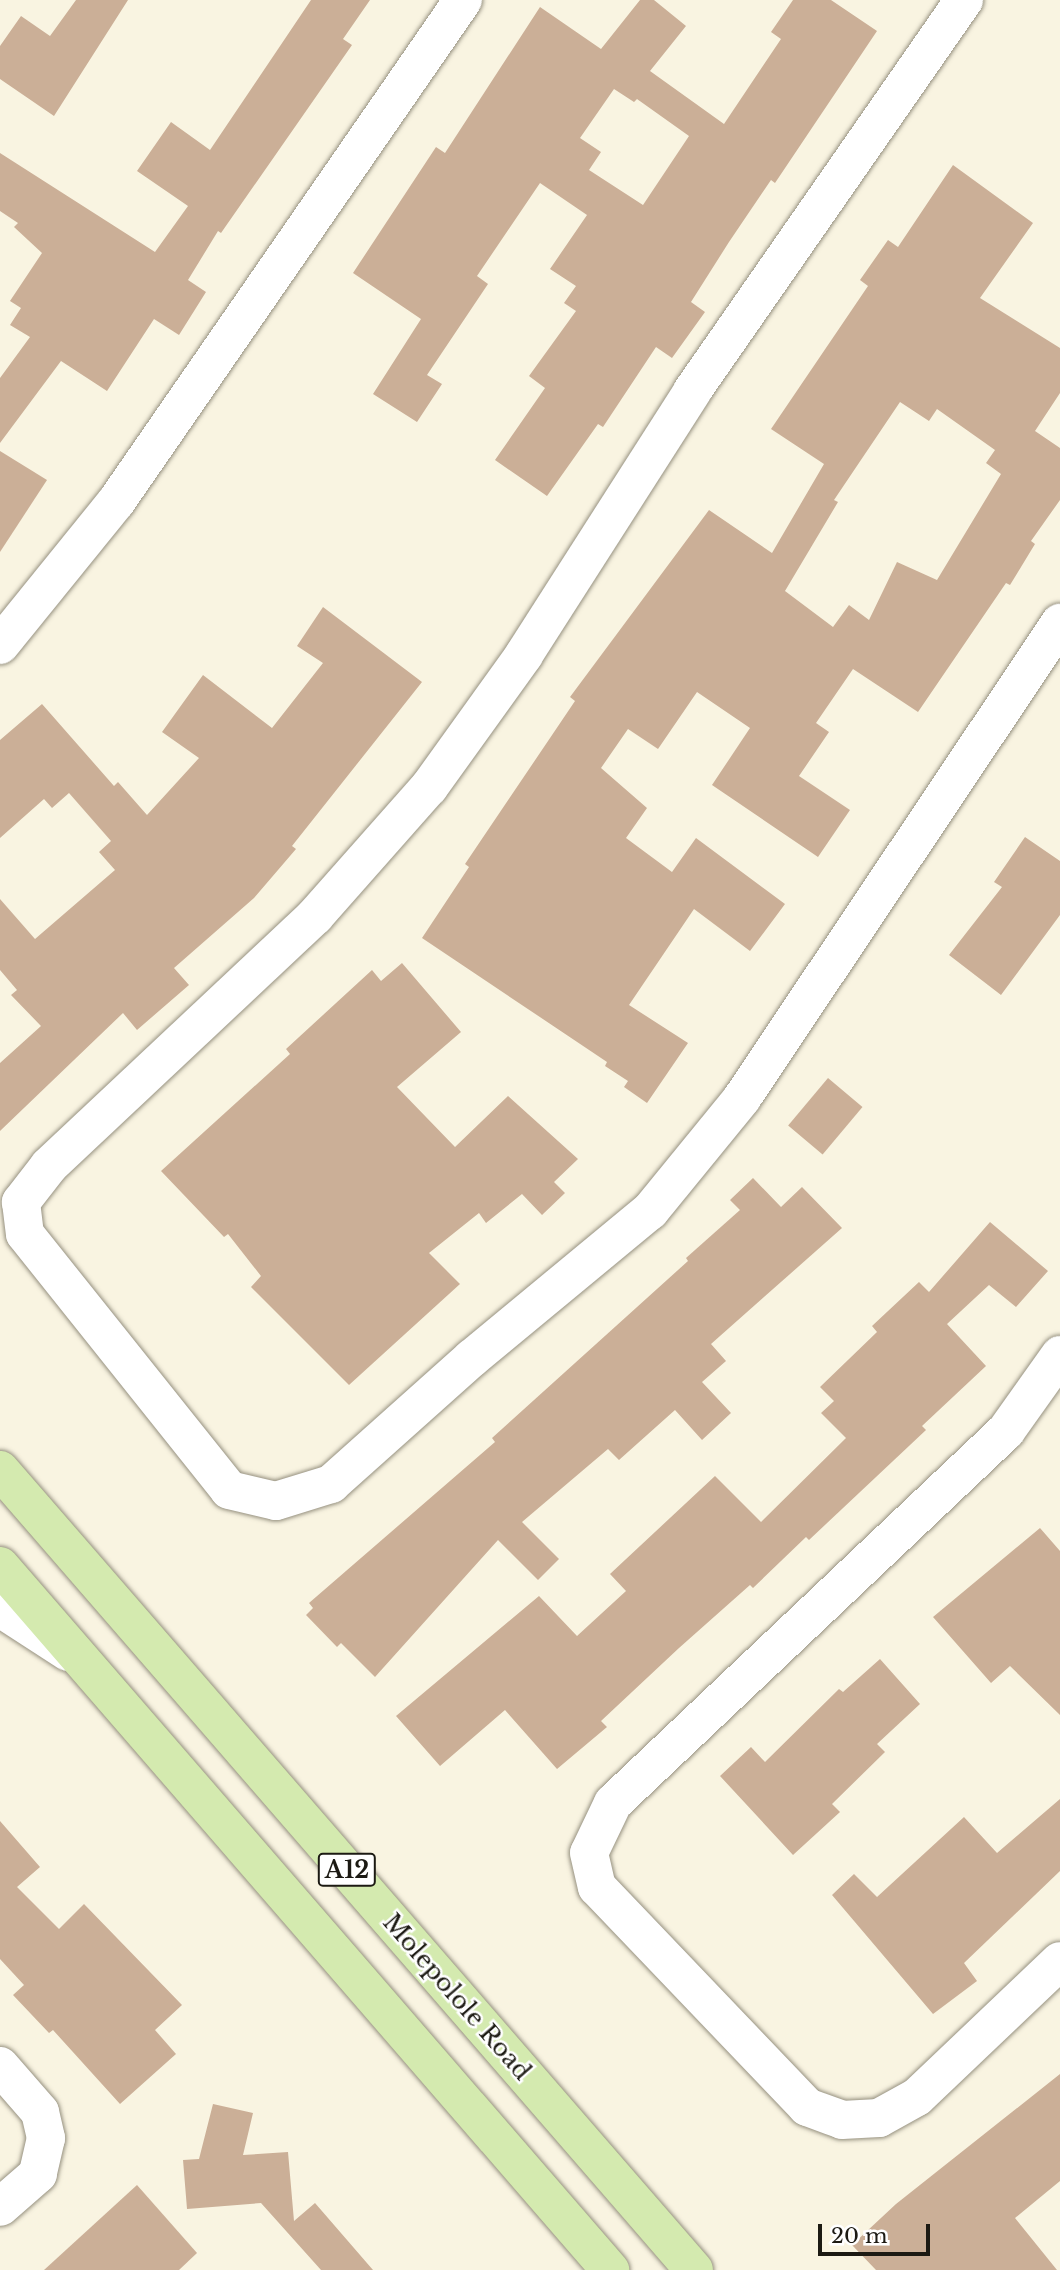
<!DOCTYPE html>
<html>
<head>
<meta charset="utf-8">
<style>
	body { margin:0 }
	#map { position:relative; width:1060px; height:2270px; overflow:hidden; background:#f9f4e1; font-family:"Libre Baskerville",serif }
	div>[style] { position:absolute }
	.building>* { inset:0; background:#cbaf97; transform-origin:0 0 }
	.roads { filter:drop-shadow(0 0 2px #969180) drop-shadow(0 0 2px #969180) }
	.minor>* { height:38px; margin:-19px; padding:0 19px; transform-origin:19px; border-radius:19px; background:#fff }
	.major>* { height:38px; margin:-19px; padding:0 19px; transform-origin:19px; border-radius:19px; background:#d4eaaf }
	span { translate:-50% -50%; white-space:nowrap; text-align:center; line-height:1.15; -webkit-text-stroke:5px #fff; paint-order:stroke }
	.shield-label span { padding:2px 5px; background:#fff; border:2px solid; border-radius:5px; -webkit-text-stroke-width:0 }
	.shield-label { font-size:23px; color:#1c1a13; font-weight:700 }
	.street-label { font-size:24px; color:#1c1a13 }
	.scale { position:absolute; left:818px; top:2224px; width:112px; height:32px; box-sizing:border-box; border:4px solid #1c1a13; border-top:0; padding-left:9px; font-size:21px; line-height:24px; white-space:nowrap; color:#1c1a13; -webkit-text-stroke:5px #fff; paint-order:stroke }
</style>
</head>
<body>
<div id="map">
	<div class="building">
		<div style="clip-path:polygon(76px 0,128px 0,54px 116px,0 79px,0 46px,21px 16px,50px 36px)"></div>
		<div style="clip-path:polygon(311px 0,370px 0,343px 39px,352px 45px,221px 233px,218px 231px,188px 280px,206px 292px,179px 335px,154px 319px,107px 391px,61px 361px,0 443px,0 378px,30px 337px,10px 325px,21px 308px,10px 301px,42px 253px,14px 227px,18px 223px,0 211px,0 153px,155px 252px,188px 206px,137px 171px,171px 122px,210px 150px)"></div>
		<div style="clip-path:polygon(evenodd,640px 0,654px 0,686px 26px,650px 71px,724px 124px,781px 39px,771px 32px,793px 0,831px 0,877px 31px,775px 183px,771px 180px,729px 242px,691px 302px,705px 312px,672px 358px,656px 347px,603px 427px,598px 424px,547px 496px,495px 460px,545px 388px,529px 376px,576px 311px,564px 303px,576px 286px,550px 269px,587px 215px,540px 183px,477px 276px,488px 284px,427px 375px,442px 384px,417px 422px,373px 394px,421px 319px,353px 273px,436px 147px,445px 153px,540px 7px,601px 49px,640px 0,614px 89px,634px 102px,637px 99px,689px 136px,643px 205px,589px 170px,601px 152px,580px 138px,614px 89px)"></div>
		<div style="clip-path:polygon(evenodd,953px 165px,1033px 223px,980px 298px,1060px 348px,1060px 393px,1035px 431px,1060px 448px,1060px 500px,1031px 541px,1035px 544px,1010px 585px,1006px 583px,918px 712px,853px 669px,816px 723px,829px 732px,799px 776px,850px 810px,818px 857px,712px 785px,750px 728px,697px 692px,658px 749px,628px 729px,601px 768px,647px 808px,626px 838px,672px 872px,696px 838px,785px 904px,750px 951px,694px 909px,629px 1005px,688px 1043px,647px 1103px,624px 1087px,628px 1081px,605px 1066px,607px 1062px,422px 938px,469px 867px,465px 864px,575px 701px,570px 697px,709px 510px,772px 553px,824px 464px,771px 429px,868px 286px,860px 280px,888px 240px,898px 247px,953px 165px,900px 402px,929px 421px,937px 409px,995px 450px,986px 463px,1001px 474px,937px 580px,897px 562px,869px 620px,849px 605px,833px 627px,785px 591px,838px 502px,834px 500px,900px 402px)"></div>
		<div style="clip-path:polygon(0 451px,47px 480px,0 552px)"></div>
		<div style="clip-path:polygon(323px 607px,422px 682px,292px 846px,296px 849px,254px 898px,174px 968px,189px 985px,137px 1030px,123px 1013px,0 1131px,0 1063px,41px 1026px,11px 995px,17px 990px,0 970px,0 899px,35px 939px,115px 870px,99px 852px,111px 841px,69px 793px,52px 808px,44px 799px,0 838px,0 740px,42px 704px,114px 786px,118px 782px,147px 815px,199px 758px,162px 732px,203px 675px,272px 728px,323px 663px,297px 646px)"></div>
		<div style="clip-path:polygon(1025px 837px,1060px 861px,1060px 915px,1001px 995px,949px 955px,1002px 887px,994px 882px)"></div>
		<div style="clip-path:polygon(402px 963px,461px 1032px,397px 1087px,455px 1147px,508px 1096px,578px 1159px,554px 1182px,565px 1193px,542px 1215px,522px 1194px,486px 1223px,479px 1213px,429px 1253px,460px 1284px,349px 1385px,251px 1287px,261px 1276px,228px 1234px,224px 1237px,161px 1171px,290px 1054px,286px 1049px,372px 970px,381px 981px)"></div>
		<div style="left:828px;top:1078px;width:45px;height:62px;rotate:40deg"></div>
		<div style="clip-path:polygon(753px 1178px,781px 1207px,802px 1187px,842px 1228px,711px 1344px,726px 1361px,702px 1382px,731px 1413px,702px 1440px,675px 1410px,619px 1460px,608px 1449px,522px 1522px,559px 1559px,538px 1580px,498px 1540px,375px 1677px,341px 1643px,337px 1647px,306px 1615px,313px 1608px,309px 1603px,495px 1442px,492px 1438px,688px 1261px,686px 1258px,740px 1210px,730px 1200px)"></div>
		<div style="clip-path:polygon(990px 1222px,1048px 1271px,1016px 1307px,989px 1285px,947px 1324px,986px 1366px,922px 1426px,926px 1430px,809px 1540px,806px 1537px,753px 1588px,750px 1585px,679px 1648px,601px 1721px,607px 1727px,557px 1769px,505px 1710px,440px 1766px,396px 1716px,539px 1596px,577px 1636px,626px 1591px,610px 1574px,715px 1476px,761px 1522px,846px 1438px,821px 1413px,834px 1401px,820px 1387px,877px 1332px,872px 1326px,919px 1282px,929px 1292px)"></div>
		<div style="clip-path:polygon(1040px 1528px,1060px 1551px,1060px 1715px,1010px 1666px,991px 1683px,933px 1617px)"></div>
		<div style="clip-path:polygon(880px 1659px,920px 1704px,877px 1744px,885px 1752px,832px 1804px,840px 1812px,793px 1855px,720px 1776px,751px 1747px,765px 1762px,839px 1689px,843px 1692px)"></div>
		<div style="clip-path:polygon(1060px 1799px,1060px 1871px,964px 1963px,977px 1981px,933px 2014px,832px 1895px,854px 1874px,877px 1897px,964px 1817px,997px 1853px)"></div>
		<div style="clip-path:polygon(0 1821px,40px 1867px,17px 1887px,59px 1929px,84px 1904px,182px 2005px,155px 2030px,176px 2054px,120px 2104px,53px 2030px,49px 2033px,13px 1995px,24px 1985px,0 1959px)"></div>
		<div style="clip-path:polygon(1060px 2074px,1060px 2181px,1015px 2218px,1057px 2270px,876px 2270px,852px 2245px,896px 2204px)"></div>
		<div style="clip-path:polygon(213px 2104px,253px 2113px,243px 2155px,288px 2152px,294px 2221px,315px 2203px,373px 2270px,321px 2270px,261px 2203px,187px 2209px,183px 2160px,199px 2159px)"></div>
		<div style="clip-path:polygon(137px 2185px,197px 2253px,179px 2270px,44px 2270px)"></div>
	</div>
	<div class="roads">
		<div class="minor">
			<div style="left:964px;top:0;width:477px;rotate:124.8deg"></div>
			<div style="left:692px;top:392px;width:312px;rotate:122.6deg"></div>
			<div style="left:524px;top:655px;width:163px;rotate:125.7deg"></div>
			<div style="left:429px;top:787px;width:172px;rotate:131.5deg"></div>
			<div style="left:315px;top:916px;width:365px;rotate:136.8deg"></div>
			<div style="left:49px;top:1166px;width:46px;rotate:127.9deg"></div>
			<div style="left:21px;top:1202px;width:32px;rotate:83deg"></div>
			<div style="left:25px;top:1234px;width:327px;rotate:51.4deg"></div>
			<div style="left:229px;top:1490px;width:48px;rotate:13.2deg"></div>
			<div style="left:276px;top:1501px;width:58px;rotate:-17.2deg"></div>
			<div style="left:331px;top:1484px;width:189px;rotate:-41.8deg"></div>
			<div style="left:472px;top:1358px;width:231px;rotate:-39.6deg"></div>
			<div style="left:650px;top:1211px;width:146px;rotate:-50.8deg"></div>
			<div style="left:742px;top:1098px;width:572px;rotate:-56.2deg"></div>
			<div style="left:0;top:645px;width:184px;rotate:-51deg"></div>
			<div style="left:116px;top:502px;width:610px;rotate:-55.35deg"></div>
			<div style="left:1060px;top:1355px;width:93px;rotate:125.4deg"></div>
			<div style="left:1006px;top:1431px;width:541px;rotate:136.57deg"></div>
			<div style="left:613px;top:1803px;width:55px;rotate:115.6deg"></div>
			<div style="left:589px;top:1853px;width:35px;rotate:77deg"></div>
			<div style="left:597px;top:1887px;width:304px;rotate:46.3deg"></div>
			<div style="left:807px;top:2107px;width:37px;rotate:20deg"></div>
			<div style="left:842px;top:2120px;width:37px;rotate:-3deg"></div>
			<div style="left:879px;top:2118px;width:43px;rotate:-28.9deg"></div>
			<div style="left:917px;top:2097px;width:197px;rotate:-43.6deg"></div>
			<div style="left:0;top:1608px;width:81px;rotate:32.9deg"></div>
			<div style="left:0;top:2066px;width:61px;rotate:49deg"></div>
			<div style="left:40px;top:2112px;width:27px;rotate:77deg"></div>
			<div style="left:46px;top:2138px;width:37px;rotate:103deg"></div>
			<div style="left:38px;top:2174px;width:50px;rotate:139deg"></div>
		</div>
		<div class="major">
			<div style="left:0;top:1470px;width:1059px;rotate:49.06deg"></div>
			<div style="left:0;top:1566px;width:932px;rotate:49.09deg"></div>
		</div>
	</div>
	<div class="shield-label">
		<span style="left:347px;top:1870px">A12</span>
	</div>
	<div class="street-label">
		<span style="left:457px;top:1997px;rotate:49deg">Molepolole Road</span>
	</div>
	<div class="scale">20 m</div>
</div>
</body>
</html>
